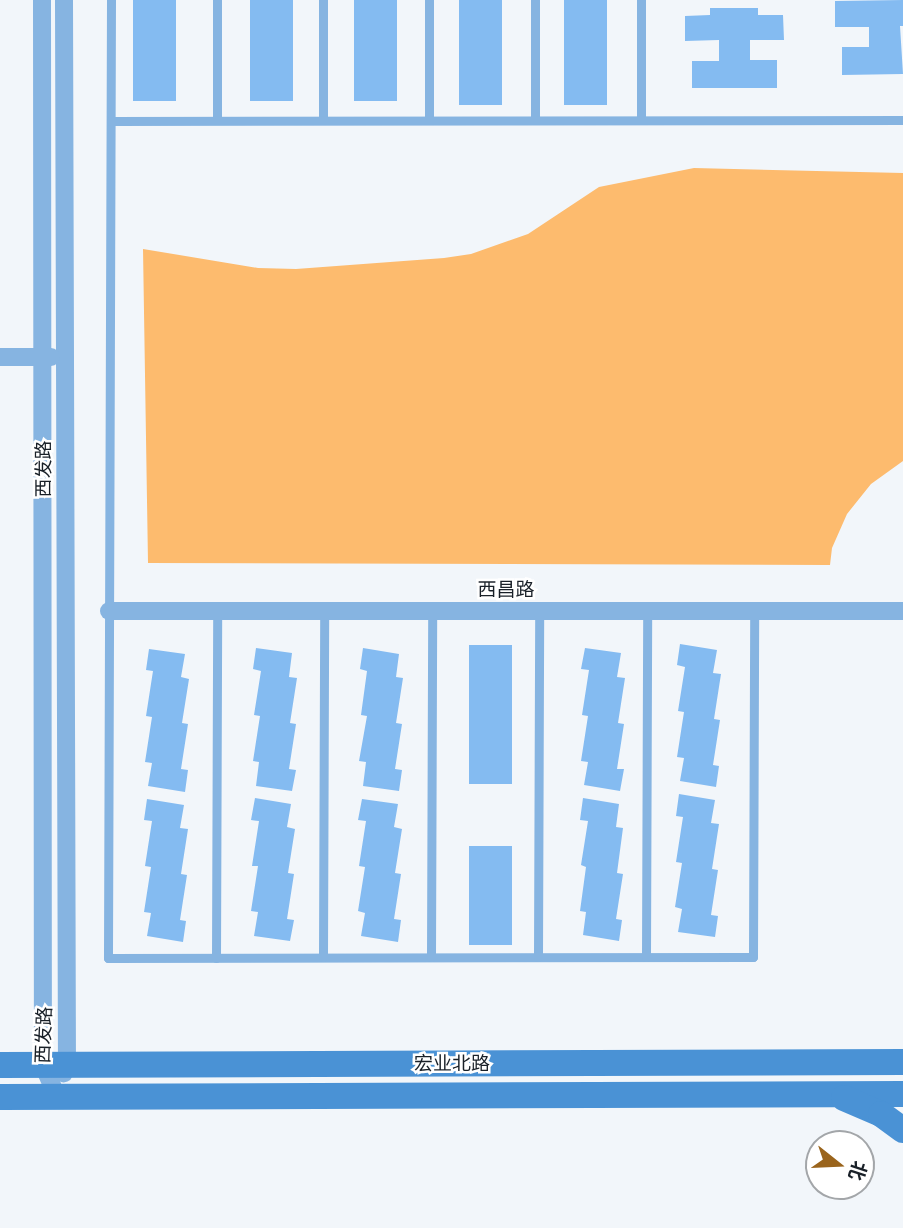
<!DOCTYPE html>
<html>
<head>
<meta charset="utf-8">
<style>
	body { margin:0 }
	#map { position:relative; width:903px; height:1228px; overflow:hidden; background:#f2f6fa; font-family:"DejaVu Sans","Noto Sans SC",sans-serif }
	div>[style] { position:absolute }
	.water>* { inset:0; background:#fdbb6e }
	.building>* { inset:0; background:#84bbf1; transform-origin:0 0 }
	.lane>* { height:9px; margin:-4.5px; padding:0 4.5px; transform-origin:4.5px; border-radius:4.5px; background:#86b4e1 }
	.street>* { height:18px; margin:-9px; padding:0 9px; transform-origin:9px; border-radius:9px; background:#86b4e1 }
	.secondary>* { height:26px; margin:-13px; padding:0 13px; transform-origin:13px; border-radius:13px; background:#4a92d5 }
	span { translate:-50% -50%; white-space:nowrap; text-align:center; line-height:1.15; -webkit-text-stroke:5px #fff; paint-order:stroke }
	.street-label { font-size:19px; color:#192028 }
	.north { position:absolute; left:805px; top:1130px; width:70px; height:70px; box-sizing:border-box; background:#fff; border:2px solid #a3a6a9; border-radius:50%; rotate:108deg; font-size:19px; font-weight:700; line-height:28px; text-align:center; color:#192028 }
	.north::after { content:''; display:block; margin:auto; width:24px; height:32px; background:#9a641c; clip-path:polygon(50% 0,100% 100%,50% 72%,0 100%) }
</style>
</head>
<body>
<div id="map">
	<div class="water">
		<div style="clip-path:polygon(694px 168px,903px 173px,903px 461px,871px 484px,847px 514px,832px 548px,830px 565px,148px 563px,143px 249px,258px 268px,296px 269px,444px 258px,471px 254px,528px 234px,599px 187px)"></div>
	</div>
	<div class="building">
		<div style="left:133px;top:0;width:43px;height:101px"></div>
		<div style="left:250px;top:0;width:43px;height:101px"></div>
		<div style="left:354px;top:0;width:43px;height:101px"></div>
		<div style="left:459px;top:0;width:43px;height:105px"></div>
		<div style="left:564px;top:0;width:43px;height:105px"></div>
		<div style="clip-path:polygon(903px 0,903px 26px,900px 26px,903px 74px,842px 75px,842px 47px,869px 47px,869px 27px,835px 27px,835px 1px)"></div>
		<div style="clip-path:polygon(710px 8px,758px 8px,758px 15px,783px 15px,784px 40px,750px 40px,750px 60px,777px 60px,777px 88px,692px 88px,692px 61px,719px 61px,719px 40px,685px 41px,685px 16px,710px 15px)"></div>
		<div style="clip-path:polygon(680px 644px,717px 650px,713px 673px,721px 674px,714px 719px,720px 720px,713px 765px,719px 766px,716px 787px,680px 781px,684px 758px,677px 757px,684px 712px,678px 711px,685px 667px,677px 665px)"></div>
		<div style="left:469px;top:645px;width:43px;height:139px"></div>
		<div style="clip-path:polygon(256px 648px,292px 653px,289px 677px,297px 678px,290px 723px,296px 724px,289px 769px,296px 770px,292px 791px,256px 786px,259px 762px,253px 761px,260px 716px,254px 715px,261px 671px,253px 669px)"></div>
		<div style="clip-path:polygon(363px 648px,399px 654px,396px 677px,403px 678px,396px 723px,402px 724px,395px 769px,402px 770px,399px 791px,363px 786px,366px 762px,359px 761px,367px 716px,361px 715px,367px 671px,360px 669px)"></div>
		<div style="clip-path:polygon(585px 648px,621px 653px,617px 677px,625px 678px,618px 723px,624px 724px,617px 769px,624px 769px,620px 791px,584px 785px,588px 762px,581px 761px,588px 716px,582px 715px,589px 670px,581px 669px)"></div>
		<div style="clip-path:polygon(149px 649px,185px 654px,181px 677px,189px 679px,182px 723px,188px 724px,181px 769px,188px 770px,185px 792px,148px 786px,152px 763px,145px 762px,152px 717px,146px 716px,153px 671px,146px 670px)"></div>
		<div style="clip-path:polygon(679px 794px,715px 800px,711px 823px,719px 824px,712px 869px,718px 870px,711px 915px,718px 916px,715px 937px,678px 932px,682px 909px,675px 907px,682px 863px,676px 862px,683px 817px,676px 816px)"></div>
		<div style="clip-path:polygon(255px 798px,291px 804px,287px 827px,295px 829px,288px 873px,294px 874px,287px 919px,294px 920px,290px 941px,254px 936px,258px 912px,251px 911px,258px 866px,252px 866px,259px 821px,251px 820px)"></div>
		<div style="clip-path:polygon(583px 798px,619px 804px,616px 827px,623px 828px,617px 873px,623px 874px,616px 919px,622px 920px,619px 941px,583px 935px,586px 912px,580px 911px,586px 867px,581px 865px,588px 821px,580px 820px)"></div>
		<div style="clip-path:polygon(147px 799px,184px 805px,180px 828px,188px 829px,181px 874px,187px 875px,180px 920px,186px 921px,183px 942px,147px 936px,151px 913px,144px 912px,151px 867px,145px 866px,152px 821px,144px 820px)"></div>
		<div style="clip-path:polygon(362px 799px,398px 804px,394px 827px,402px 829px,395px 873px,401px 874px,394px 919px,401px 920px,398px 942px,361px 936px,365px 913px,358px 911px,365px 867px,359px 866px,366px 821px,358px 820px)"></div>
		<div style="left:469px;top:846px;width:43px;height:99px"></div>
	</div>
	<div class="lane">
		<div style="left:111px;top:0;width:958px;rotate:90.18deg"></div>
		<div style="left:108px;top:958px;width:645px;rotate:-0.09deg"></div>
		<div style="left:753px;top:957px;width:346px;rotate:-89.8deg"></div>
		<div style="left:217px;top:120px;width:120px;rotate:-90deg"></div>
		<div style="left:323px;top:120px;width:120px;rotate:-90deg"></div>
		<div style="left:429px;top:120px;width:120px;rotate:-90deg"></div>
		<div style="left:535px;top:120px;width:120px;rotate:-90deg"></div>
		<div style="left:641px;top:120px;width:120px;rotate:-90deg"></div>
		<div style="left:111px;top:121px;width:792px;rotate:-0.07deg"></div>
		<div style="left:323px;top:957px;width:346px;rotate:-89.8deg"></div>
		<div style="left:431px;top:957px;width:346px;rotate:-89.8deg"></div>
		<div style="left:538px;top:957px;width:346px;rotate:-89.8deg"></div>
		<div style="left:646px;top:957px;width:346px;rotate:-89.8deg"></div>
		<div style="left:216px;top:958px;width:347px;rotate:-89.8deg"></div>
	</div>
	<div class="street">
		<div style="left:42px;top:0;width:1065px;rotate:89.95deg"></div>
		<div style="left:43px;top:1065px;width:35px;rotate:66deg"></div>
		<div style="left:64px;top:0;width:1065px;rotate:89.84deg"></div>
		<div style="left:67px;top:1065px;width:9px;rotate:111deg"></div>
		<div style="left:0;top:357px;width:51px"></div>
		<div style="left:109px;top:611px;width:794px"></div>
	</div>
	<div class="secondary">
		<div style="left:0;top:1065px;width:903px;rotate:-0.19deg"></div>
		<div style="left:0;top:1097px;width:903px;rotate:-0.19deg"></div>
		<div style="left:844px;top:1098px;width:40px;rotate:23.4deg"></div>
		<div style="left:881px;top:1114px;width:27px;rotate:36deg"></div>
	</div>
	<div class="street-label">
		<span style="left:44px;top:469px;rotate:-90deg">西发路</span>
		<span style="left:506px;top:590px">西昌路</span>
		<span style="left:44px;top:1035px;rotate:-88deg">西发路</span>
		<span style="left:452px;top:1064px">宏业北路</span>
	</div>
	<div class="north">北</div>
</div>
</body>
</html>
